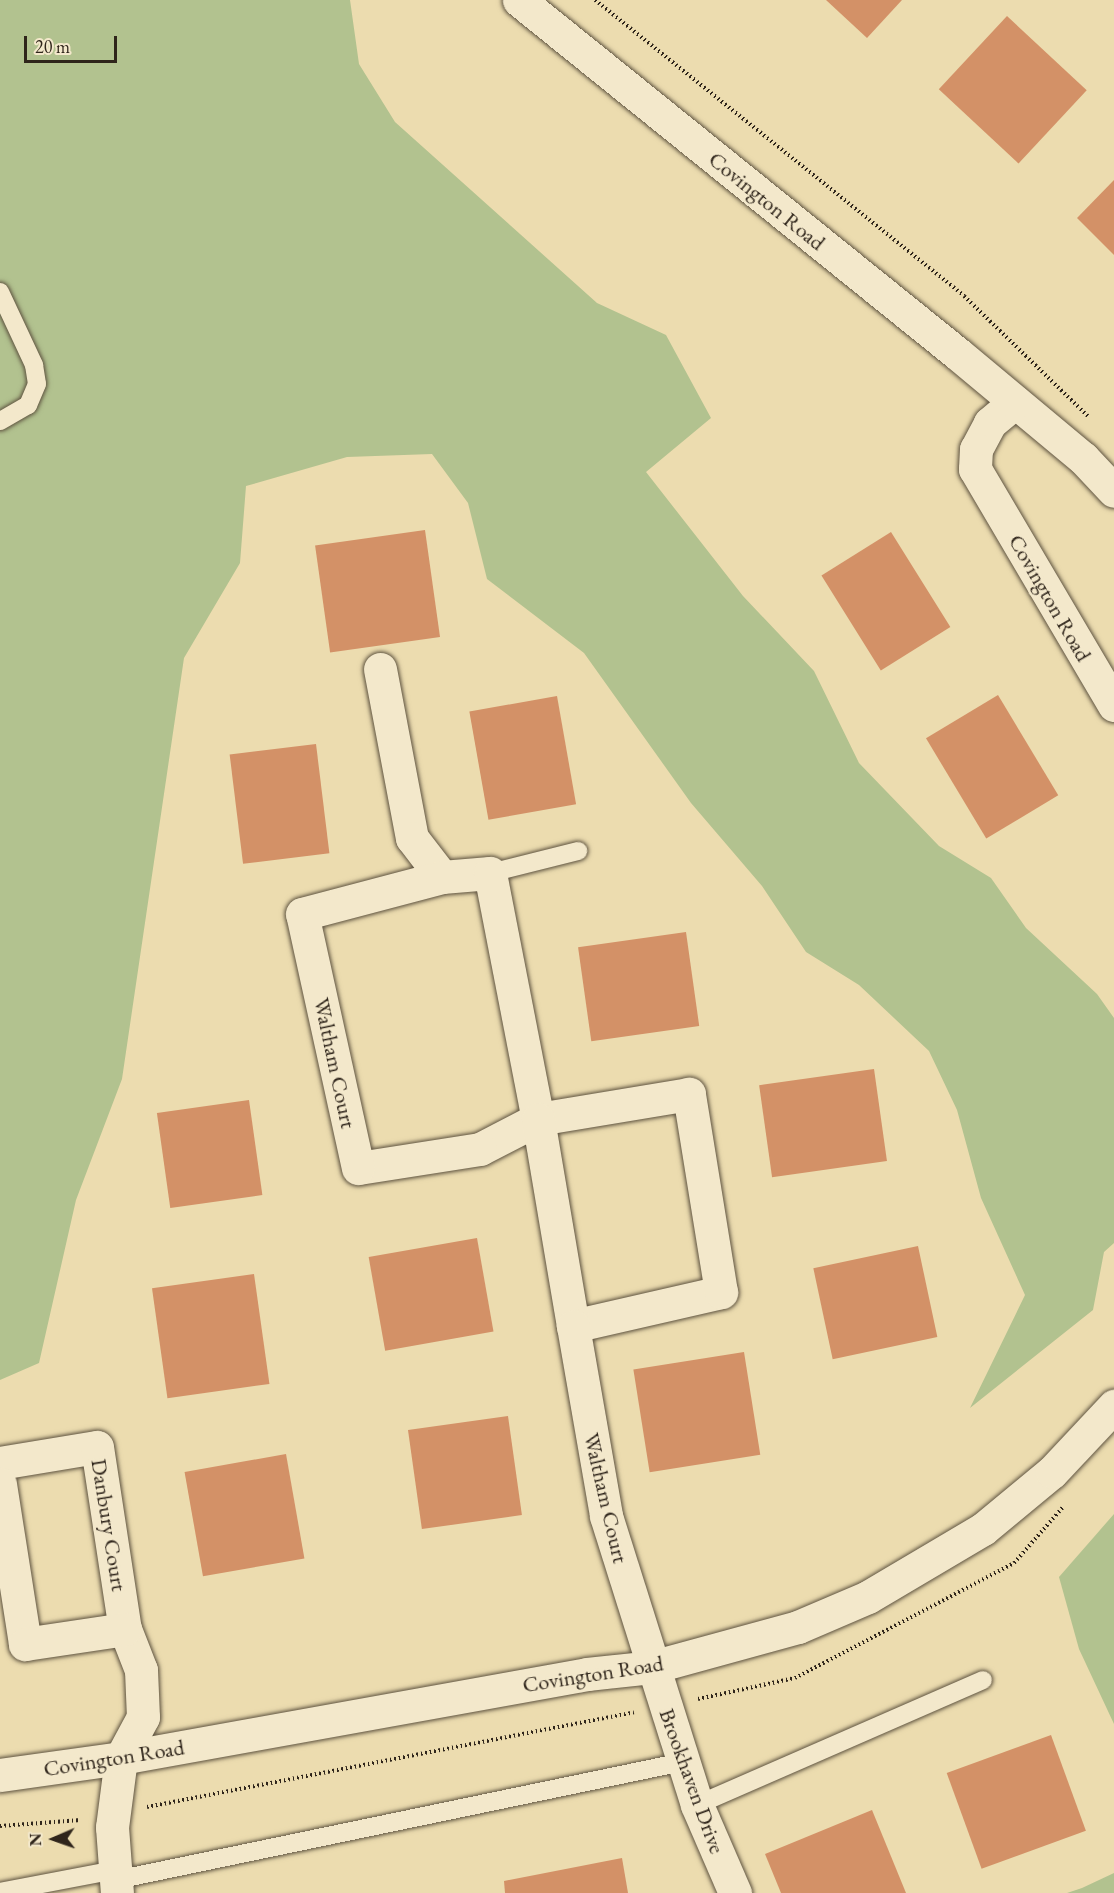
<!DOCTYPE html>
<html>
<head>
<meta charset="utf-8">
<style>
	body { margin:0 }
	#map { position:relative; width:1114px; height:1893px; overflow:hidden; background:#ecdcaf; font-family:"EB Garamond",serif }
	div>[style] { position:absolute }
	.green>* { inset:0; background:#b2c28f }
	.building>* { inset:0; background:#d39167; transform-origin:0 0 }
	.path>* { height:4px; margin-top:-2px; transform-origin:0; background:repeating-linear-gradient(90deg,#2f251b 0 1.5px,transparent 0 4.5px) }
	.roads { filter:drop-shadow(0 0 2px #5e5340) drop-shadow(0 0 2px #5e5340) }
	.lane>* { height:18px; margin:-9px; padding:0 9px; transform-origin:9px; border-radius:9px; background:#f3e8cb }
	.street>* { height:33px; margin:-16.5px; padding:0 16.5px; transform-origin:16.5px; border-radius:16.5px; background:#f3e8cb }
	span { translate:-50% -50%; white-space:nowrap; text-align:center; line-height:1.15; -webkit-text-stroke:5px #f3e8cb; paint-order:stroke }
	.street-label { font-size:22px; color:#2f251b }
	.north { position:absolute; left:24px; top:1809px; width:60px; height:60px; -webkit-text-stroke:4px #f3e8cb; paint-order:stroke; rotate:268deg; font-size:16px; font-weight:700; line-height:24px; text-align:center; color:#2f251b }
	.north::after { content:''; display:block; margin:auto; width:21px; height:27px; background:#2f251b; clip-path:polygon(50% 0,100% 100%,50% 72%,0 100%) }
	.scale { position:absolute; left:24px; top:36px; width:93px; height:27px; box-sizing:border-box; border:3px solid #2f251b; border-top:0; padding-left:8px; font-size:18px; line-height:21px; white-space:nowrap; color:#2f251b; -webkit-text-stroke:4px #f3e8cb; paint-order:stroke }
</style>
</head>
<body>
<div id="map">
	<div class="green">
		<div style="clip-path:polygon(0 0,350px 0,359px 64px,395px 122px,597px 303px,666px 335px,711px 418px,646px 472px,743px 596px,814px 671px,859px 763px,939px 846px,991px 878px,1026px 928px,1097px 994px,1114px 1018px,1114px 1243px,1104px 1252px,1093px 1310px,970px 1408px,1025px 1295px,981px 1198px,957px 1110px,929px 1051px,859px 985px,806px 952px,762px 886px,691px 803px,584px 653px,487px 579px,468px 503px,432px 454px,347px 457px,246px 486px,240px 563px,184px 658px,122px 1079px,76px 1200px,39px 1363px,0 1380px)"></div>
		<div style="clip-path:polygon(1114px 1514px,1114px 1724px,1079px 1649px,1059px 1577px)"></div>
		<div style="clip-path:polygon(1114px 1873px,1114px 1893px,1067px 1893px,1082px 1888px)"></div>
	</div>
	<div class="building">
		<div style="clip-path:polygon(826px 0,902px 0,867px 38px)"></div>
		<div style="left:1007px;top:16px;width:109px;height:100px;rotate:43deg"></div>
		<div style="clip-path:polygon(1114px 180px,1114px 255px,1077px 218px)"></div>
		<div style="left:425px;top:530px;width:108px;height:111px;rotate:82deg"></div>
		<div style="left:891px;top:532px;width:112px;height:82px;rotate:58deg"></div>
		<div style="left:998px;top:695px;width:117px;height:84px;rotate:59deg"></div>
		<div style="left:557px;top:696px;width:110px;height:89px;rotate:80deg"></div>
		<div style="left:316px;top:744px;width:110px;height:87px;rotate:83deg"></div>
		<div style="left:686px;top:932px;width:95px;height:109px;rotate:82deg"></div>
		<div style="left:874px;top:1069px;width:93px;height:116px;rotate:82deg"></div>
		<div style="left:249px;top:1100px;width:96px;height:93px;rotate:82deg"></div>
		<div style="left:477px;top:1238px;width:95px;height:110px;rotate:80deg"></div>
		<div style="left:918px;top:1246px;width:93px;height:107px;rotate:78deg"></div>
		<div style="left:254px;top:1274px;width:111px;height:103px;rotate:82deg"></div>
		<div style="left:744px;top:1352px;width:104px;height:112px;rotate:81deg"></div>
		<div style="left:508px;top:1416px;width:100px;height:101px;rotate:82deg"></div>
		<div style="left:286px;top:1454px;width:106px;height:103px;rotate:80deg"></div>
		<div style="left:1051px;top:1735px;width:102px;height:111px;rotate:70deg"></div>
		<div style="clip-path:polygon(872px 1810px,906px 1893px,781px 1893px,765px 1854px)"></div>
		<div style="clip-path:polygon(622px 1858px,628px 1893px,505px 1893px,504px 1881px)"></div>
	</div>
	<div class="path">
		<div style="left:595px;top:0;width:473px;rotate:38.7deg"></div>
		<div style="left:964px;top:296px;width:174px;rotate:44.1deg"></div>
		<div style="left:698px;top:1699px;width:99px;rotate:-12.2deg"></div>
		<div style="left:795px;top:1678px;width:247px;rotate:-27.7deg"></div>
		<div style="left:1014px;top:1563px;width:74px;rotate:-48.8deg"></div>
		<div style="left:147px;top:1807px;width:496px;rotate:-11deg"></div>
		<div style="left:0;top:1826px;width:81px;rotate:-4.2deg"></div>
	</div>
	<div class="roads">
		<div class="lane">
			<div style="left:0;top:292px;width:81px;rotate:65deg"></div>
			<div style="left:34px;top:365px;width:19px;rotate:81deg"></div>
			<div style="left:37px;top:384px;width:23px;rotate:113deg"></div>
			<div style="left:28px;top:405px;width:32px;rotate:150deg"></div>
			<div style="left:490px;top:873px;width:91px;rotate:-14deg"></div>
			<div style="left:697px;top:1805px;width:312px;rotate:-23.6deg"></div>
			<div style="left:116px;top:1880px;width:579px;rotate:-11.76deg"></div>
			<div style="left:0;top:1892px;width:117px;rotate:-10.8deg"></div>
		</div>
		<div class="street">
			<div style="left:519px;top:0;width:564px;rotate:38.88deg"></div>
			<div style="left:958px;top:354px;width:163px;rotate:39.8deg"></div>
			<div style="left:1083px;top:458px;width:45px;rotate:46.8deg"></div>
			<div style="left:1015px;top:402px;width:33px;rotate:140deg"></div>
			<div style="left:990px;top:423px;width:30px;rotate:118deg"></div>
			<div style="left:976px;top:449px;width:20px;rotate:93deg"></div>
			<div style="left:975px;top:469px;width:274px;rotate:59.5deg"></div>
			<div style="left:380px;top:669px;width:172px;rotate:79.3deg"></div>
			<div style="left:412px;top:838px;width:49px;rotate:52.4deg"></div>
			<div style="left:573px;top:1326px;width:152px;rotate:-12.9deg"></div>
			<div style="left:721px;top:1292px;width:201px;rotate:-99.2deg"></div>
			<div style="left:689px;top:1094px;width:153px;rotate:170.6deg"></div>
			<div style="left:538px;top:1119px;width:65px;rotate:152.7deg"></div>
			<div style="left:480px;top:1149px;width:123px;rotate:171.1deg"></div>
			<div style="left:358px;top:1168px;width:260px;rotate:-102.4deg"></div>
			<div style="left:302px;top:914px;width:145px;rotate:-14.8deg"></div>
			<div style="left:442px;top:877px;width:48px;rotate:-4.8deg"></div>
			<div style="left:490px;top:873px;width:251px;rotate:79deg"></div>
			<div style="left:538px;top:1119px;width:210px;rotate:80.4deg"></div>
			<div style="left:573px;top:1326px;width:193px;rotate:80.1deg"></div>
			<div style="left:606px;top:1516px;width:303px;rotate:72.5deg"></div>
			<div style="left:697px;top:1805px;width:96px;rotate:66.6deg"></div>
			<div style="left:0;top:1463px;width:98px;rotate:-9.4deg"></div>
			<div style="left:97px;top:1447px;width:184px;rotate:81.3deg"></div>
			<div style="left:125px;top:1629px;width:44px;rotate:68.7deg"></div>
			<div style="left:141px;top:1670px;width:47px;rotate:87.6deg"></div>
			<div style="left:143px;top:1717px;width:47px;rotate:118.2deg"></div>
			<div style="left:121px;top:1758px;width:70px;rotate:97.4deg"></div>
			<div style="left:112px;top:1827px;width:66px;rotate:85.7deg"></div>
			<div style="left:0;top:1484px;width:162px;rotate:81.1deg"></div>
			<div style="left:25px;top:1644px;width:101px;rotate:-8.5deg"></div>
			<div style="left:0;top:1775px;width:122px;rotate:-8deg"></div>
			<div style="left:121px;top:1758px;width:474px;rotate:-10.2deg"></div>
			<div style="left:587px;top:1674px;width:65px;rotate:-6.1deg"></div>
			<div style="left:652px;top:1667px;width:151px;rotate:-15.3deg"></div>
			<div style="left:798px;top:1627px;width:76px;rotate:-23.2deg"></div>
			<div style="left:868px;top:1597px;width:134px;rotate:-30.6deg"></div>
			<div style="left:983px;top:1529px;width:89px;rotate:-39.6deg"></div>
			<div style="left:1052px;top:1472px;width:91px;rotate:-46.8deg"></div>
		</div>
	</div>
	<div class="street-label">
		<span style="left:767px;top:201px;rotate:39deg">Covington Road</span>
		<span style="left:1050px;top:598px;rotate:60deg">Covington Road</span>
		<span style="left:335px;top:1063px;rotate:78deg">Waltham Court</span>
		<span style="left:606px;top:1498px;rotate:77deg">Waltham Court</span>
		<span style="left:109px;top:1525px;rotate:81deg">Danbury Court</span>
		<span style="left:593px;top:1674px;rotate:-9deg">Covington Road</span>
		<span style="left:114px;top:1758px;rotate:-9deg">Covington Road</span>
		<span style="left:692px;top:1781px;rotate:70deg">Brookhaven Drive</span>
	</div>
	<div class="north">N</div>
	<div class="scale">20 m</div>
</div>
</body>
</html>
